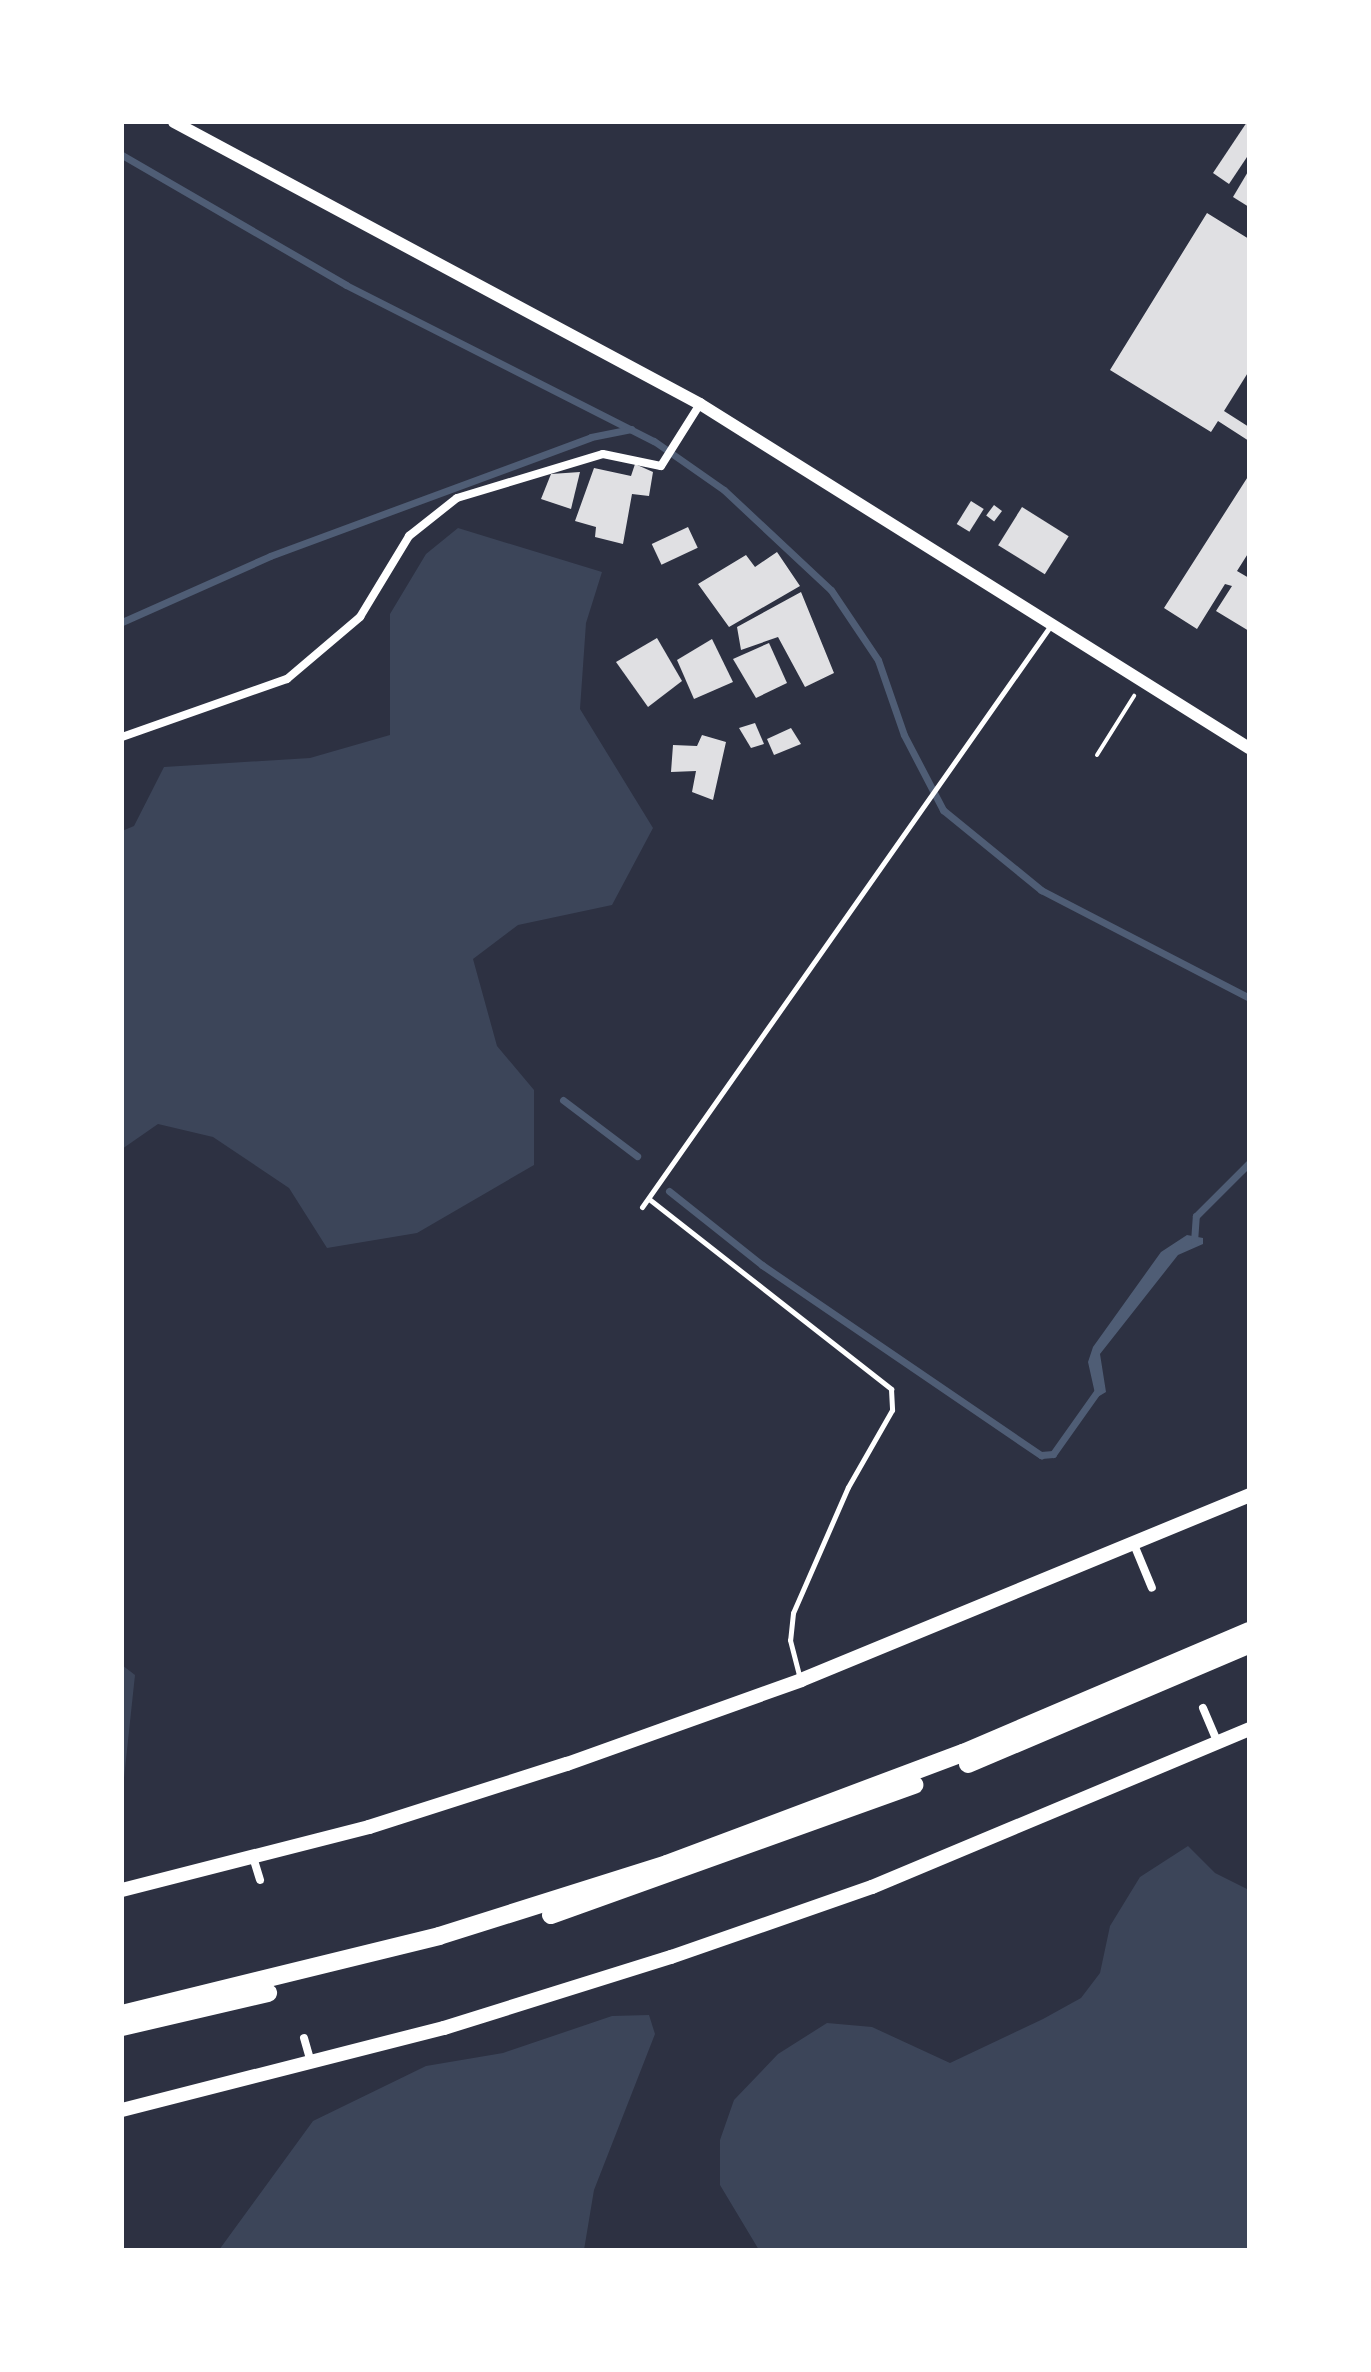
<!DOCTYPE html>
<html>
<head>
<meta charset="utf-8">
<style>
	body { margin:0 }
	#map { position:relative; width:1371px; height:2372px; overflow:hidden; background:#2d3142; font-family:Quicksand,sans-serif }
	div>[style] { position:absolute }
	.green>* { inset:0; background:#3c4559 }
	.water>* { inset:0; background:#4f5d75 }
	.stream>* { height:7px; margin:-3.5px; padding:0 3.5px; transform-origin:3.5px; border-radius:3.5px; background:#4f5d75 }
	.building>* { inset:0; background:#e0e0e3; transform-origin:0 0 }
	.path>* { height:4px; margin:-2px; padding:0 2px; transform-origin:2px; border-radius:2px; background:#fff }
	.service>* { height:5px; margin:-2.5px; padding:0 2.5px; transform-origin:2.5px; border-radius:2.5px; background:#fff }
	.minor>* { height:8px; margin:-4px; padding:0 4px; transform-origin:4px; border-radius:4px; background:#fff }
	.tertiary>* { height:12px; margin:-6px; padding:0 6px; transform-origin:6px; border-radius:6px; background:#fff }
	.secondary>* { height:14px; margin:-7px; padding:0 7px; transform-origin:7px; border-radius:7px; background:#fff }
	.motorway>* { height:18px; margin:-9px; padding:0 9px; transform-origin:9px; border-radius:9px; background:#fff }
	span { translate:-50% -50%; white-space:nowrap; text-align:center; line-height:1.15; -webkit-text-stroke:6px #fff; paint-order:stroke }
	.frame { position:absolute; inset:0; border:124px solid #fff; pointer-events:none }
</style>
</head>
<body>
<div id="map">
	<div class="green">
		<div style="clip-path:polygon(458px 528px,602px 572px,586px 623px,580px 709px,653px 828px,612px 905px,518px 925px,473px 959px,497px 1046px,534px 1090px,534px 1165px,417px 1233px,327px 1248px,289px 1188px,213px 1137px,158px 1124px,122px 1149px,122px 831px,134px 826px,164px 767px,310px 758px,390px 735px,390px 614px,426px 554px)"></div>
		<div style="clip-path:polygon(122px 1665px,135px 1675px,122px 1797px)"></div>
		<div style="clip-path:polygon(1188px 1846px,1215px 1873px,1249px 1890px,1249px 2250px,759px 2250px,720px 2185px,720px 2140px,734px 2100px,778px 2054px,827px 2023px,872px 2027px,950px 2063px,1043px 2019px,1081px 1998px,1100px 1973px,1110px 1926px,1140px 1877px)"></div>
		<div style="clip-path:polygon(649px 2015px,655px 2034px,594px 2190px,584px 2250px,219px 2250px,313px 2121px,426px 2066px,503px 2053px,612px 2016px)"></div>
	</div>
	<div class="water">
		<div style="clip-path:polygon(1187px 1235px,1203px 1238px,1203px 1244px,1178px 1255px,1100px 1354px,1106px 1392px,1096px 1398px,1088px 1362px,1093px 1347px,1161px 1252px)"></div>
	</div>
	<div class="stream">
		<div style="left:122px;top:155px;width:259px;rotate:30.1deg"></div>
		<div style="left:346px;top:285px;width:345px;rotate:26.9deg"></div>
		<div style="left:654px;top:441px;width:85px;rotate:35deg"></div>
		<div style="left:724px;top:490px;width:146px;rotate:43.1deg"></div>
		<div style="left:831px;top:590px;width:84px;rotate:56.1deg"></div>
		<div style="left:878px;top:660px;width:79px;rotate:70.9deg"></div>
		<div style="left:904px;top:735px;width:85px;rotate:62.5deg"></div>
		<div style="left:943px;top:810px;width:127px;rotate:39.2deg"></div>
		<div style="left:1041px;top:890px;width:234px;rotate:27.4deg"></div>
		<div style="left:122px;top:622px;width:162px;rotate:-24deg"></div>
		<div style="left:270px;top:556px;width:342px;rotate:-20.3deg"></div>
		<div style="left:591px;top:437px;width:41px;rotate:-11.3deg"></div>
		<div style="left:563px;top:1100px;width:93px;rotate:37.1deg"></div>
		<div style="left:669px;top:1191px;width:119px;rotate:38.5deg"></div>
		<div style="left:762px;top:1265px;width:338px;rotate:34.3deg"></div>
		<div style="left:1041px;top:1455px;width:12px;rotate:-5deg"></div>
		<div style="left:1053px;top:1454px;width:80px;rotate:-54.7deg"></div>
		<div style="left:1194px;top:1242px;width:26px;rotate:-86deg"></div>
		<div style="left:1196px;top:1216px;width:75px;rotate:-45deg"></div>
	</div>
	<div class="building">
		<div style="clip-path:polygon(1247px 122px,1249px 154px,1229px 184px,1213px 173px)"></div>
		<div style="clip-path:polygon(1249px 170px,1249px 207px,1233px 197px)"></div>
		<div style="clip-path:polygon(1207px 213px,1249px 239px,1249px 371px,1224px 411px,1249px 427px,1249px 441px,1218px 421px,1211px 432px,1110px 370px)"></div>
		<div style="clip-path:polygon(635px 464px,653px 472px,649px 496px,632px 494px,623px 544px,595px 537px,596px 527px,575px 521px,594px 468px,631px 476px)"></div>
		<div style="clip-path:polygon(580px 472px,571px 509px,541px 499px,551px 474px)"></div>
		<div style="clip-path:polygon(1249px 475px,1249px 552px,1237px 571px,1249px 578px,1249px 631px,1216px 611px,1232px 586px,1225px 584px,1197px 629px,1164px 608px)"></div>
		<div style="left:971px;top:501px;width:15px;height:27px;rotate:32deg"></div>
		<div style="left:994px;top:505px;width:10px;height:13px;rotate:37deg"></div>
		<div style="left:1022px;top:507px;width:55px;height:45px;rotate:32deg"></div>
		<div style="left:688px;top:527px;width:23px;height:40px;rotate:65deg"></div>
		<div style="clip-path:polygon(777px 552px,800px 586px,729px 627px,698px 584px,746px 555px,755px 567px)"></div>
		<div style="clip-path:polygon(801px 592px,834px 673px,805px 687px,778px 637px,741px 650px,737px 627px)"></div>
		<div style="clip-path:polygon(657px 638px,682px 681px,648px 707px,616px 662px)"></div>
		<div style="clip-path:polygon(712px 639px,733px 682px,694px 699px,677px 660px)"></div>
		<div style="clip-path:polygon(769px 643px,787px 683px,756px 698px,733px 659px)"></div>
		<div style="clip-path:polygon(755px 723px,764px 744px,751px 748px,739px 728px)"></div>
		<div style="clip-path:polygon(791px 728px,801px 744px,774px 755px,767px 739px)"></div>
		<div style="clip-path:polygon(702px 735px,726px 742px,713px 800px,692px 792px,696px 771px,671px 772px,673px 745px,697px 746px)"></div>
	</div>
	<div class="path">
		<div style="left:1097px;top:755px;width:70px;rotate:-57.9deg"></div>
	</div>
	<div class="service">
		<div style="left:649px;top:1199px;width:308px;rotate:38.1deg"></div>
		<div style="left:891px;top:1389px;width:21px;rotate:87deg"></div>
		<div style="left:892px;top:1410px;width:89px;rotate:119.7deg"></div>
		<div style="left:848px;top:1487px;width:137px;rotate:113.6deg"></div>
		<div style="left:793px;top:1613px;width:27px;rotate:96deg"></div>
		<div style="left:790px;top:1640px;width:40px;rotate:75.6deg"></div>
		<div style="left:642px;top:1207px;width:711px;rotate:-54.9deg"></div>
	</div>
	<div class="minor">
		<div style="left:122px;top:737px;width:175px;rotate:-19.4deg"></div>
		<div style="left:287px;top:679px;width:96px;rotate:-40.3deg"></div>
		<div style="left:360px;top:617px;width:95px;rotate:-58.8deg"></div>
		<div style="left:409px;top:536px;width:61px;rotate:-38.4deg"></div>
		<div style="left:457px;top:498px;width:152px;rotate:-16.8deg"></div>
		<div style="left:603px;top:454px;width:59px;rotate:11.7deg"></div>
		<div style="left:661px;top:466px;width:73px;rotate:-57.8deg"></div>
		<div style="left:1135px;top:1547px;width:44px;rotate:67.5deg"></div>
		<div style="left:1203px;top:1708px;width:39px;rotate:67deg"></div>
		<div style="left:253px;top:1857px;width:24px;rotate:73deg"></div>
		<div style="left:304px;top:2038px;width:26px;rotate:74deg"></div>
	</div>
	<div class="tertiary">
		<div style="left:174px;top:122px;width:597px;rotate:28.2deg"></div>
		<div style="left:700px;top:404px;width:648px;rotate:32.07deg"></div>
	</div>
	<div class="secondary">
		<div style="left:122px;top:1890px;width:255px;rotate:-14.3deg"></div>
		<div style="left:369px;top:1827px;width:208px;rotate:-17.7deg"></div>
		<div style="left:567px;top:1764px;width:249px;rotate:-19.7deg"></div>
		<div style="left:801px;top:1680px;width:485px;rotate:-22.4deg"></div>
		<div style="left:122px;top:2110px;width:332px;rotate:-14.3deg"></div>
		<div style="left:444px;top:2028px;width:238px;rotate:-17.4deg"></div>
		<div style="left:671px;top:1957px;width:213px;rotate:-19.2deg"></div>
		<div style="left:872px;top:1887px;width:409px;rotate:-22.7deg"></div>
	</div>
	<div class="motorway">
		<div style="left:968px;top:1764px;width:305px;rotate:-23deg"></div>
		<div style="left:551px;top:1915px;width:386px;rotate:-19.7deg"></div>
		<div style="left:122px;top:2014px;width:326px;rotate:-13.8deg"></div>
		<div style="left:439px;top:1936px;width:239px;rotate:-17.5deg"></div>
		<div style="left:667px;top:1864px;width:316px;rotate:-20.6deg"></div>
		<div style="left:963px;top:1753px;width:311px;rotate:-23.1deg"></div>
		<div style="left:122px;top:2027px;width:150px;rotate:-13.1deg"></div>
	</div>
	<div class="frame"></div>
</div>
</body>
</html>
